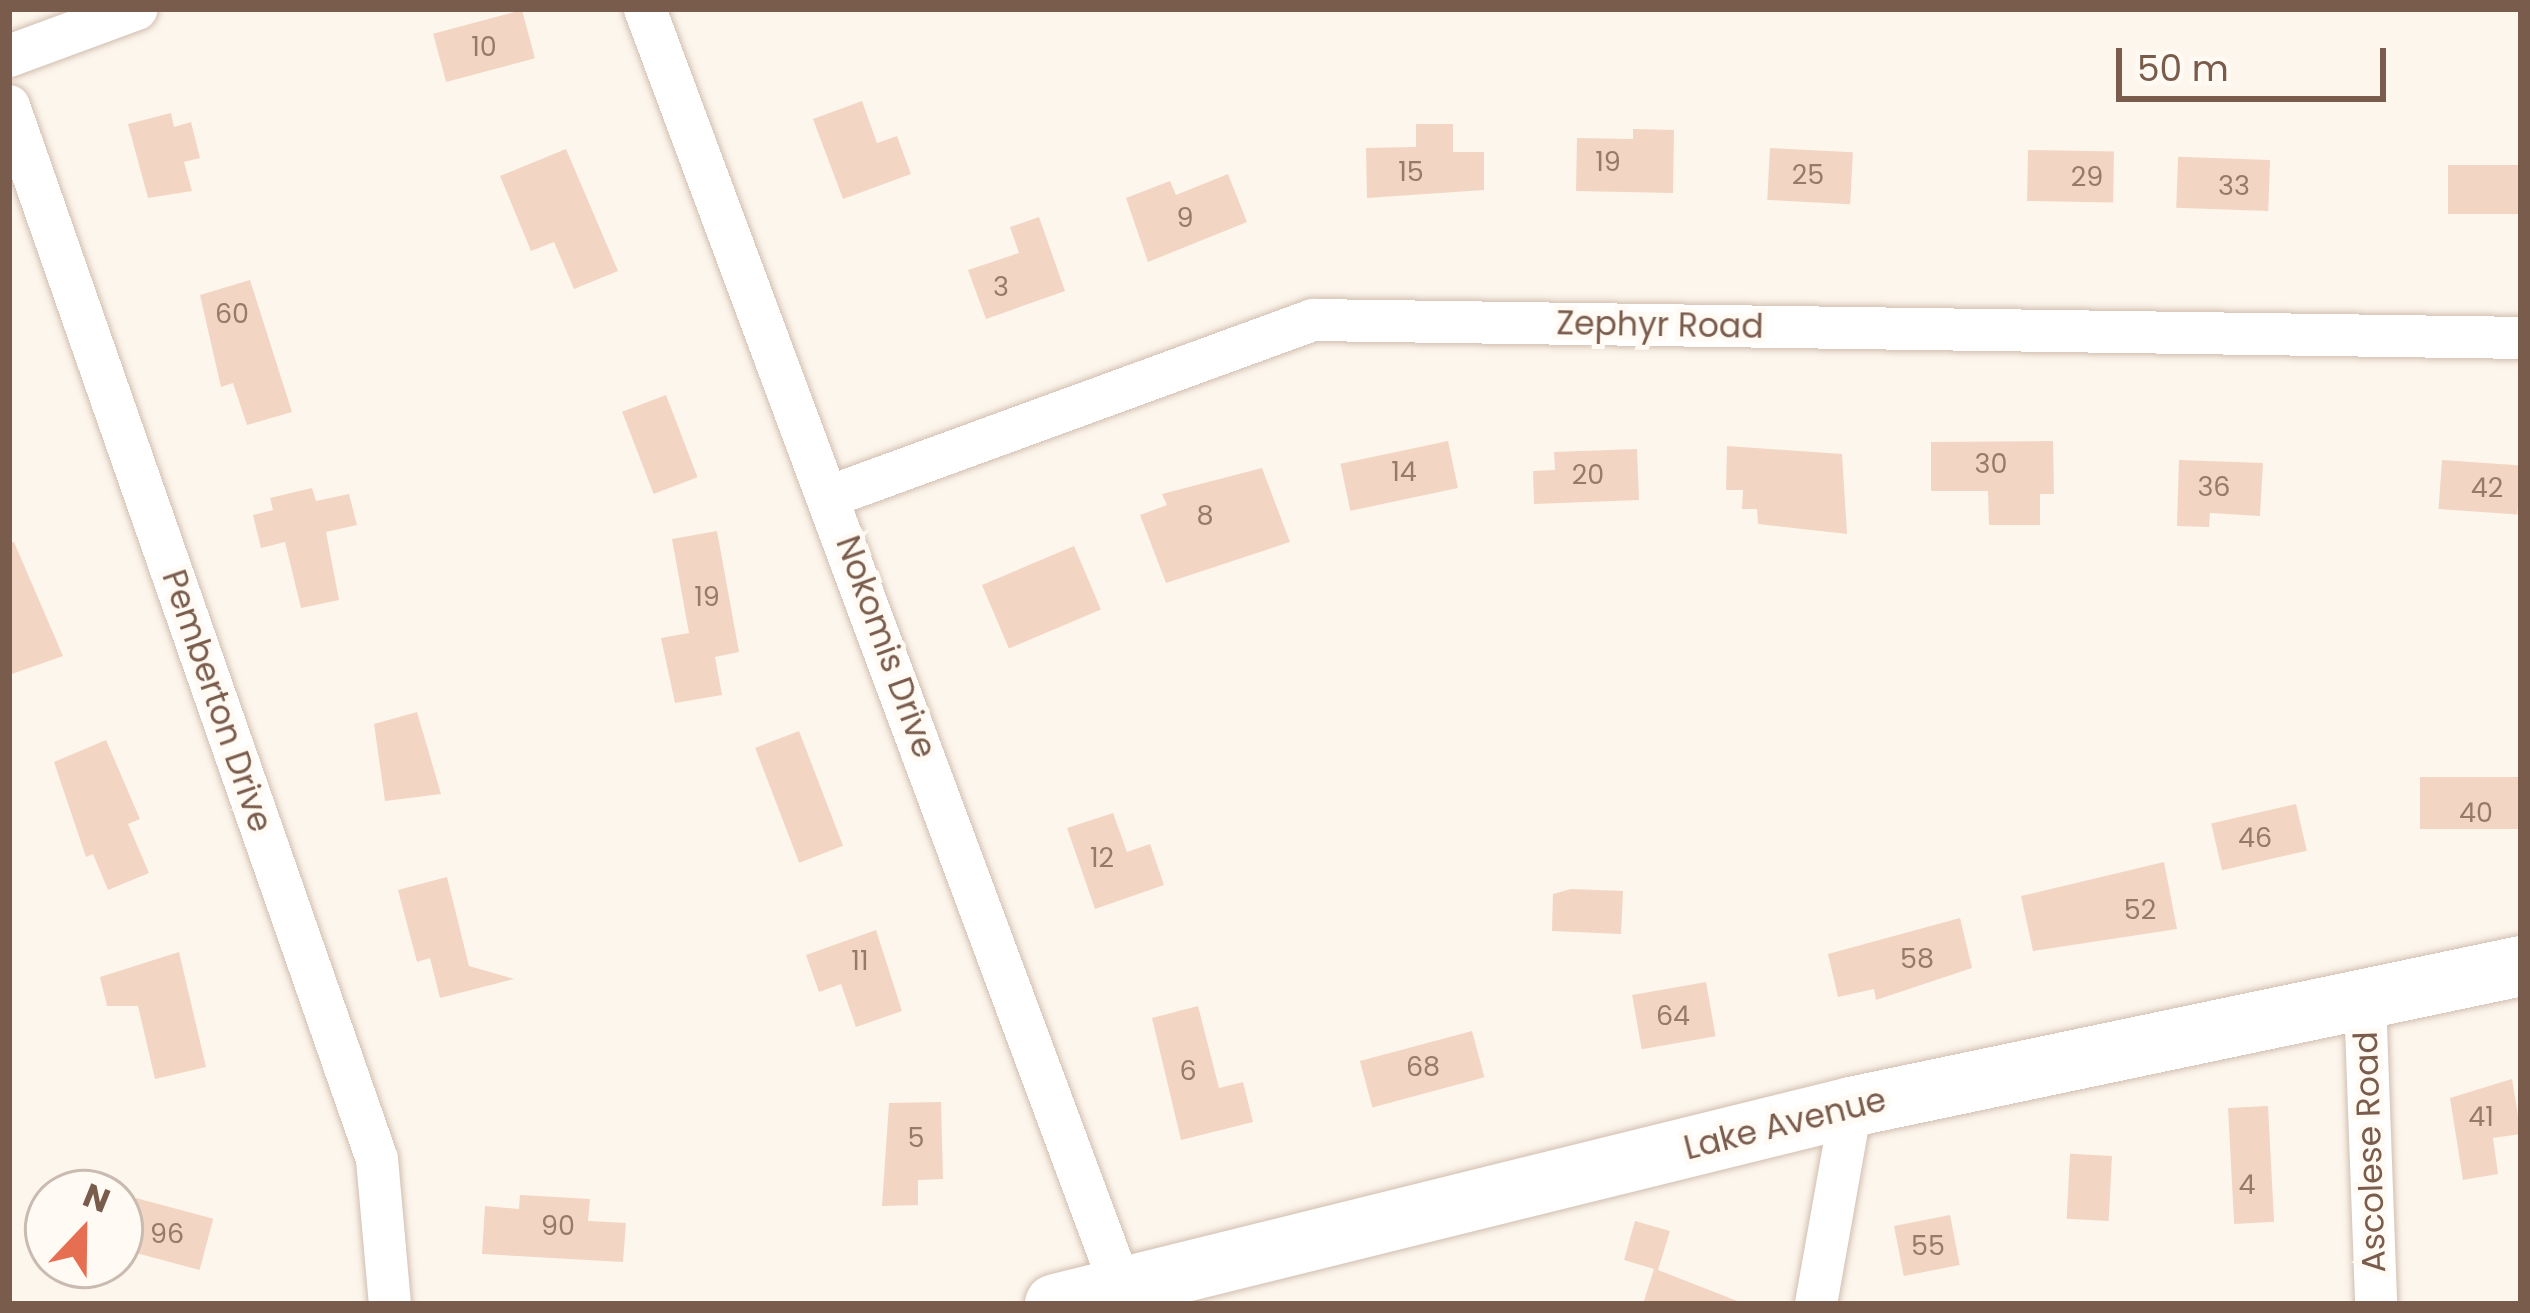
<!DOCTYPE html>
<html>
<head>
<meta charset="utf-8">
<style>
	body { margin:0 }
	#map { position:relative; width:2530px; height:1313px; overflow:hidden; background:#fdf6ec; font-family:Poppins,sans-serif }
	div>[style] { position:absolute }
	.building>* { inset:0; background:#f3d5c3; transform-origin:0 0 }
	.roads { filter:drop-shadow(0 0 3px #d1beb0) drop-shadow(0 0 3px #d1beb0) }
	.street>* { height:42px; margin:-21px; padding:0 21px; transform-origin:21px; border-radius:21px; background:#fff }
	.secondary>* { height:60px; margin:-30px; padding:0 30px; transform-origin:30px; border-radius:30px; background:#fff }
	span { translate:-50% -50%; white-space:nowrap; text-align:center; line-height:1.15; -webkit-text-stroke:10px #fffaf3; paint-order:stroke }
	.number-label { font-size:27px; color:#987a6a }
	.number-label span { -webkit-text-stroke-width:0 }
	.street-label { font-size:33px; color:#7a5c4d }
	.frame { position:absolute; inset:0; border:12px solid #7a5c4d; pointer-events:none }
	.north { position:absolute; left:24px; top:1169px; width:120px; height:120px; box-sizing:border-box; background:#fffaf3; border:3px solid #cabbb1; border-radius:50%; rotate:22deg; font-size:33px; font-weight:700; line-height:48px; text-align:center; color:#7a5c4d }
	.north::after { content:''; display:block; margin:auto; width:42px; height:54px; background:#e76f51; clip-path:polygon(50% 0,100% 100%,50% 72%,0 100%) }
	.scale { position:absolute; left:2116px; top:48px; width:270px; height:54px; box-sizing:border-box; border:6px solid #7a5c4d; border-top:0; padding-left:15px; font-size:36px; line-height:42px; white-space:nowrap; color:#7a5c4d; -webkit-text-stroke:9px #fffaf3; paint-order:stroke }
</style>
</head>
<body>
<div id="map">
	<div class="building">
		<div style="left:522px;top:10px;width:50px;height:92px;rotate:75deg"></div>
		<div style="clip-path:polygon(862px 101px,877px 143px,897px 136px,911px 174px,843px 199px,813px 119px)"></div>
		<div style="clip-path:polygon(171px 113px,174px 127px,191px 122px,200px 158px,184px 162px,192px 191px,148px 198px,128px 124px)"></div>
		<div style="clip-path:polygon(1416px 124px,1453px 124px,1453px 152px,1484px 152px,1484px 190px,1367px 198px,1366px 148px,1416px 147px)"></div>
		<div style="clip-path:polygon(1633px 129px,1674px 130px,1673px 193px,1576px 191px,1577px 138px,1633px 139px)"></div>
		<div style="left:1770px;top:148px;width:83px;height:52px;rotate:3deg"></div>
		<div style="clip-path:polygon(566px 149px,618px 271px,574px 289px,554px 242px,531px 251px,500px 176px)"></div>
		<div style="left:2028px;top:150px;width:86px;height:51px;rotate:1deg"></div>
		<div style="left:2270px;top:160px;width:51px;height:92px;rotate:92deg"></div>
		<div style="left:2448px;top:165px;width:73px;height:49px"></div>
		<div style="clip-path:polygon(1228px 174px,1247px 222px,1148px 262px,1126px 198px,1170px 181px,1176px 195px)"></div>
		<div style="clip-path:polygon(1039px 217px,1065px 291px,986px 319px,968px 270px,1019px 253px,1010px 227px)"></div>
		<div style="clip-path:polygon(250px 280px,292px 412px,247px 425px,233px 383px,221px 387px,200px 295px)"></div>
		<div style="left:666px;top:395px;width:88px;height:47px;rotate:69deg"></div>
		<div style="left:1448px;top:441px;width:48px;height:110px;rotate:78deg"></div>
		<div style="clip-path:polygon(2053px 441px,2054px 494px,2040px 494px,2040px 525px,1989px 525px,1988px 491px,1931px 491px,1931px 442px)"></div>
		<div style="clip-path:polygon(1727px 446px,1842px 454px,1847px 534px,1758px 524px,1757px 509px,1742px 509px,1743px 490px,1726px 490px)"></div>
		<div style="clip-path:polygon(1637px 449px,1639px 500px,1534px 504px,1533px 471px,1555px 470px,1554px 452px)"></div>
		<div style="clip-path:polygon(2179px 460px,2263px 463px,2260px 516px,2210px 513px,2209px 527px,2177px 526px)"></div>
		<div style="left:2442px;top:460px;width:79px;height:49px;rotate:4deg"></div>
		<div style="clip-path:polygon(1262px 468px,1290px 542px,1166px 583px,1140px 515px,1167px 505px,1162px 494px)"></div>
		<div style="clip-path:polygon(312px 488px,316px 501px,349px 494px,357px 525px,326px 532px,339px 600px,301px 608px,285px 542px,261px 548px,253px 515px,273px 510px,270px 498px)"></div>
		<div style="clip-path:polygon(717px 531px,739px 652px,715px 657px,722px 695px,675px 703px,661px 638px,689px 633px,672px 539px)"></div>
		<div style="clip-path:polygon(14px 542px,63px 656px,9px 675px,9px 543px)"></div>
		<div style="left:1074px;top:546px;width:69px;height:100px;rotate:67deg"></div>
		<div style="clip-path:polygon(417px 712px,441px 794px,385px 801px,374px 724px)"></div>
		<div style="left:799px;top:731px;width:123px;height:47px;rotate:69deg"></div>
		<div style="clip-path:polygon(106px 740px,140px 819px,128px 824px,149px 873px,108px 890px,93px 854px,86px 857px,54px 762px)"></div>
		<div style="left:2521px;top:777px;width:52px;height:101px;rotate:90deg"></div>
		<div style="left:2296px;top:804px;width:48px;height:87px;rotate:77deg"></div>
		<div style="clip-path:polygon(1113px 813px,1127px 852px,1150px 844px,1164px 885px,1095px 909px,1067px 828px)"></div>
		<div style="clip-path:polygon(2164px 862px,2177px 929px,2033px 951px,2021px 896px)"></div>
		<div style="clip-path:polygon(447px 877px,469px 966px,514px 979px,440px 998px,430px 958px,417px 962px,398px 890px)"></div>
		<div style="clip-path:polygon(1571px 889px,1623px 891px,1621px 934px,1552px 931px,1553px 894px)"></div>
		<div style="clip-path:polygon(1960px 918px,1972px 968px,1876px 1000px,1874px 989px,1838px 997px,1828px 954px)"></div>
		<div style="clip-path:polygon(876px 930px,902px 1011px,856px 1027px,841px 984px,819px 992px,806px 955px)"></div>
		<div style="clip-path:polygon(179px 952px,206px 1067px,155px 1079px,138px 1006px,107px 1006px,100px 977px)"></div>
		<div style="left:1706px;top:982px;width:55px;height:75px;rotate:80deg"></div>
		<div style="clip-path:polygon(1198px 1006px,1219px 1088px,1243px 1082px,1253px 1122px,1181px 1140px,1152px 1018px)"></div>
		<div style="left:1472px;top:1031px;width:48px;height:116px;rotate:75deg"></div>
		<div style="clip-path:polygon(2512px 1079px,2521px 1134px,2493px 1138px,2498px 1174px,2463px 1180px,2450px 1098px)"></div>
		<div style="clip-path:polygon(941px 1102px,943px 1179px,918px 1180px,918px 1205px,882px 1206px,889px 1103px)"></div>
		<div style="left:2268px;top:1106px;width:116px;height:40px;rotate:87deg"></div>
		<div style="left:2112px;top:1156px;width:65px;height:42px;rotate:93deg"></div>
		<div style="clip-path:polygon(520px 1195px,590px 1199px,588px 1221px,626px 1223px,623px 1262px,482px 1254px,485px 1206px,519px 1209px)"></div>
		<div style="left:136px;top:1198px;width:80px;height:53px;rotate:15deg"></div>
		<div style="left:1950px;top:1215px;width:51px;height:57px;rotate:79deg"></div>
		<div style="clip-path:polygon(1635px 1221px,1670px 1231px,1658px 1270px,1745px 1304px,1643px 1304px,1654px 1269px,1624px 1260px)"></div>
	</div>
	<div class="roads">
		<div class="street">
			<div style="left:645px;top:9px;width:1364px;rotate:69.57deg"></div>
			<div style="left:9px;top:56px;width:136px;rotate:-20.2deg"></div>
			<div style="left:9px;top:106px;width:1115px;rotate:70.74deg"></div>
			<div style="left:377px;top:1159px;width:146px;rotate:84.9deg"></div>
			<div style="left:831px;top:496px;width:513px;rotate:-20.06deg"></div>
			<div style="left:1313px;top:320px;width:1208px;rotate:0.85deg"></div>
			<div style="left:2365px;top:999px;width:305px;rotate:87.9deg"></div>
			<div style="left:1816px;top:1304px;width:200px;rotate:-79.9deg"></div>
		</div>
		<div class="secondary">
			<div style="left:1055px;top:1304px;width:820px;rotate:-13.9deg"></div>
			<div style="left:1851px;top:1107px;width:685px;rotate:-11.88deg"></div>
		</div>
	</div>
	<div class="number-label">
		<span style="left:484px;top:47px">10</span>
		<span style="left:1608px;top:162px">19</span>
		<span style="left:1411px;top:172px">15</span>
		<span style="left:1808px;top:175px">25</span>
		<span style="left:2087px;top:177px">29</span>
		<span style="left:2234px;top:186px">33</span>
		<span style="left:1185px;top:218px">9</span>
		<span style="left:1001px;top:287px">3</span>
		<span style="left:232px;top:314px">60</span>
		<span style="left:1991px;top:464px">30</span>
		<span style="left:1404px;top:472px">14</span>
		<span style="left:1588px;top:475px">20</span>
		<span style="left:2214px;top:487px">36</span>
		<span style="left:2487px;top:488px">42</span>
		<span style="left:1205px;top:516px">8</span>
		<span style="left:707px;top:597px">19</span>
		<span style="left:2476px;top:813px">40</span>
		<span style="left:2255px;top:838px">46</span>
		<span style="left:1102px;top:858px">12</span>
		<span style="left:2140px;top:910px">52</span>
		<span style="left:1917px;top:959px">58</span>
		<span style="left:860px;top:961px">11</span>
		<span style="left:1673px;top:1016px">64</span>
		<span style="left:1423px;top:1067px">68</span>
		<span style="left:1188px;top:1071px">6</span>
		<span style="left:2481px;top:1117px">41</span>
		<span style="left:916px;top:1138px">5</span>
		<span style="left:2247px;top:1185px">4</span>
		<span style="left:558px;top:1226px">90</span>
		<span style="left:167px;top:1234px">96</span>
		<span style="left:1928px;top:1246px">55</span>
	</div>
	<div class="street-label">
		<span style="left:1660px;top:325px;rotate:1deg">Zephyr Road</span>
		<span style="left:886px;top:647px;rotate:70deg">Nokomis Drive</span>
		<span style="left:217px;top:701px;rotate:71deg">Pemberton Drive</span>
		<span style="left:1785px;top:1124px;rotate:-14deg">Lake Avenue</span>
		<span style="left:2370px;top:1152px;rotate:-92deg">Ascolese Road</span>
	</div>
	<div class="frame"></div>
	<div class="north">N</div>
	<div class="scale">50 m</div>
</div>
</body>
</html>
